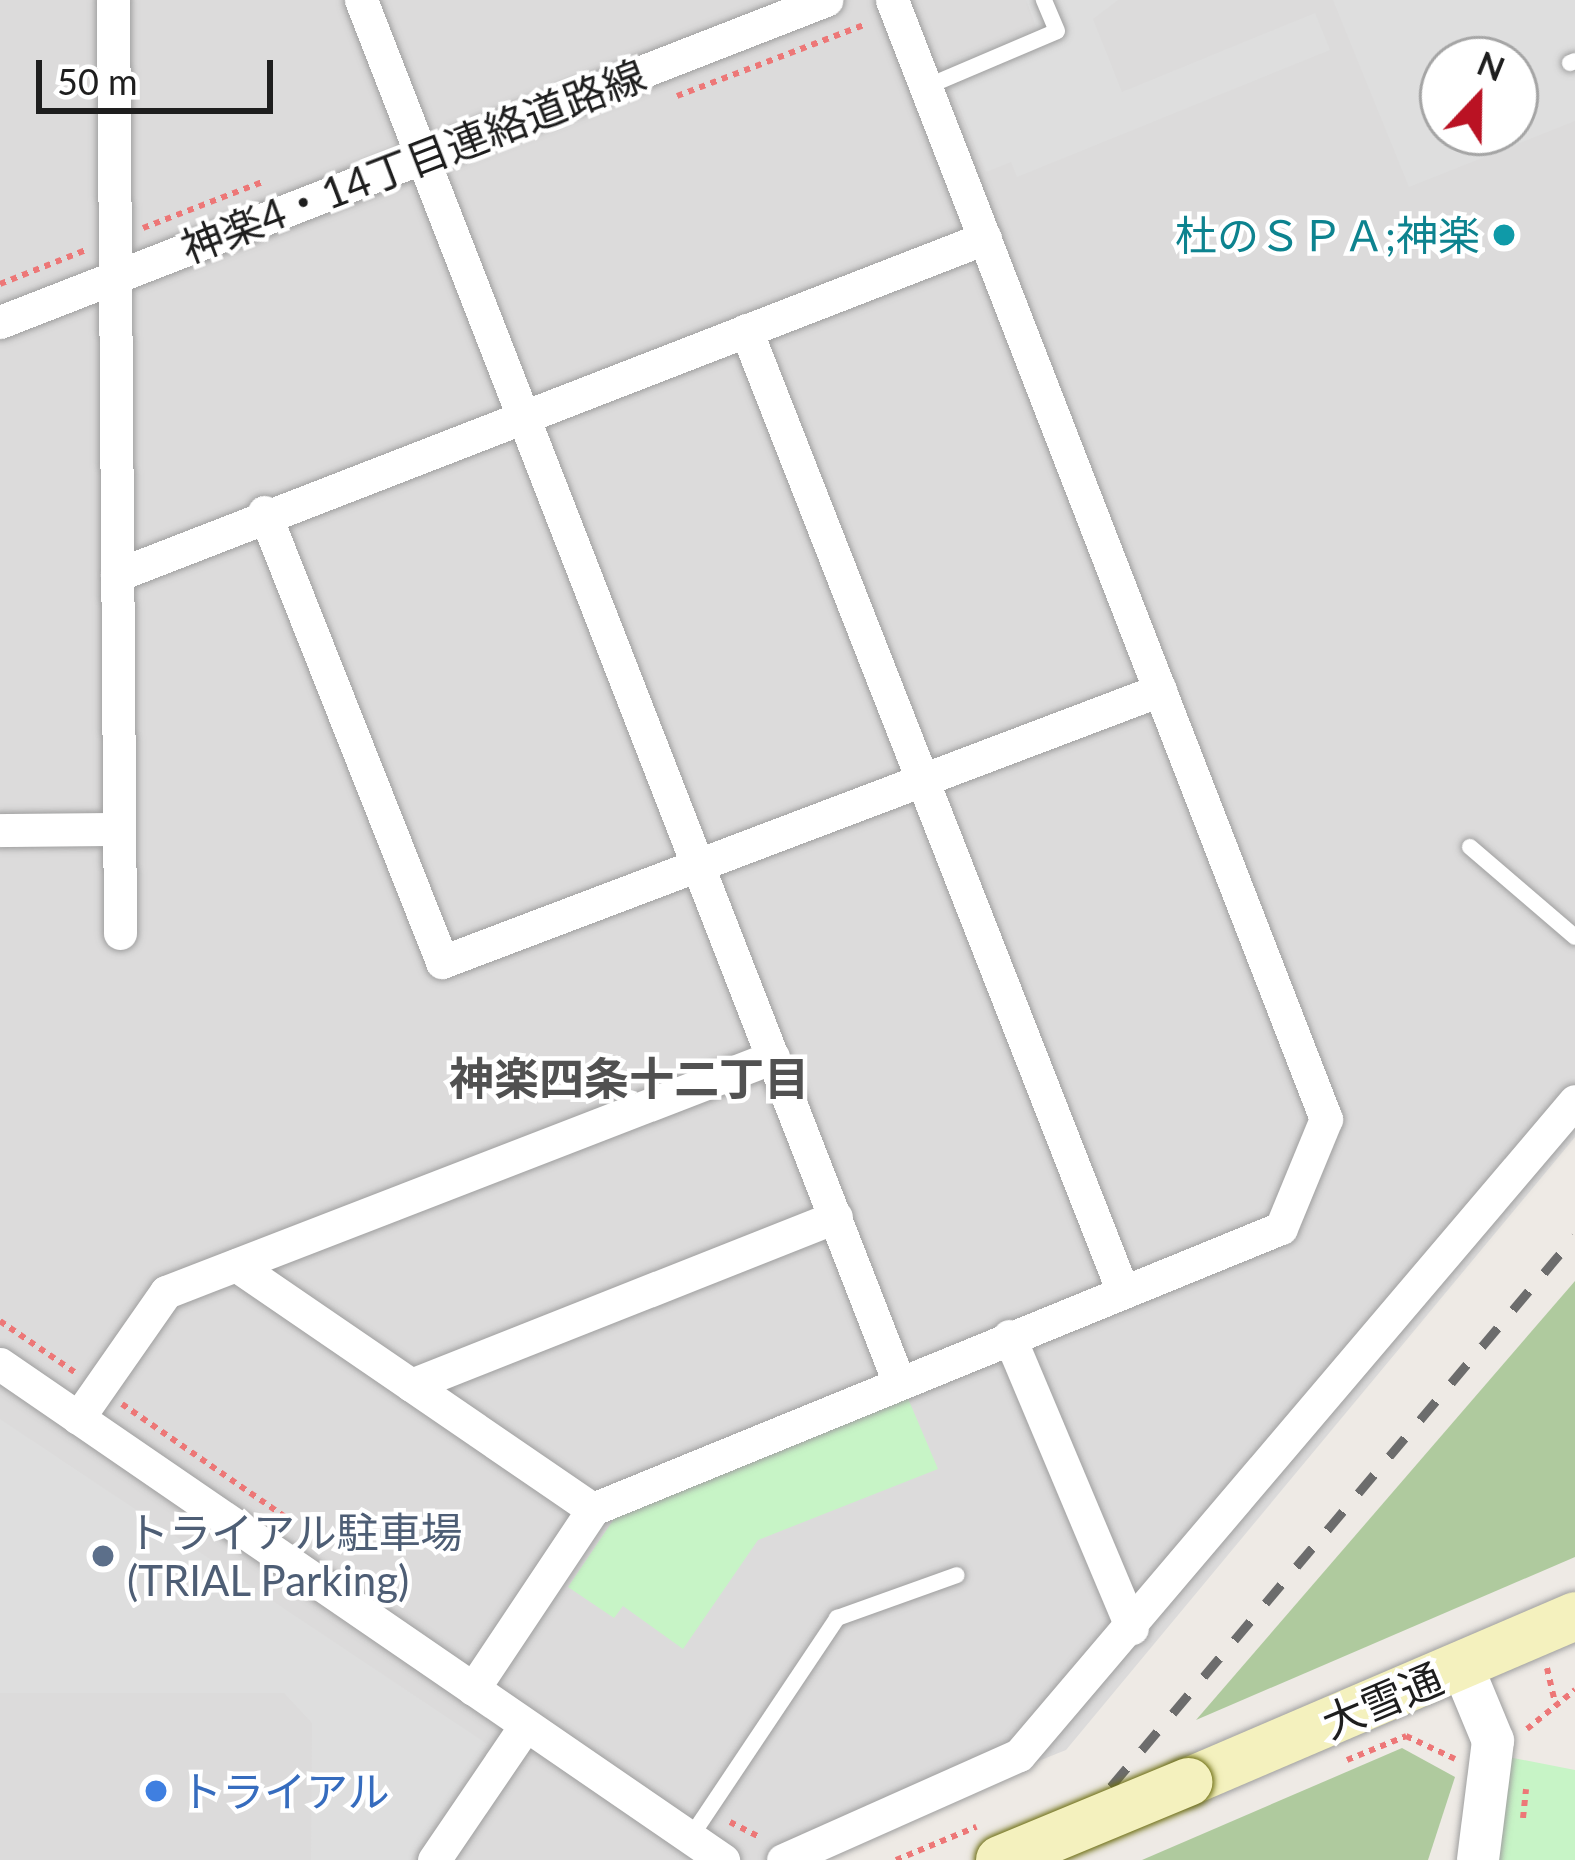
<!DOCTYPE html>
<html>
<head>
<meta charset="utf-8">
<style>
	body { margin:0 }
	#map { position:relative; width:1575px; height:1860px; overflow:hidden; background:#eeeae5; font-family:Lato,"Noto Sans JP",sans-serif }
	div>[style] { position:absolute }
	.residential>* { inset:0; background:#dcdbdb }
	.forest>* { inset:0; background:#afca9e }
	.park>* { inset:0; background:#c7f4c6 }
	.parking>* { inset:0; background:#dedede }
	.path>* { height:6px; margin-top:-3px; transform-origin:0; background:repeating-linear-gradient(90deg,#ed7777 0 6px,transparent 0 12px) }
	.roads { filter:drop-shadow(0 0 3px #9f9f9f) drop-shadow(0 0 3px #9f9f9f) }
	.service>* { height:16px; margin:-8px; padding:0 8px; transform-origin:8px; border-radius:8px; background:#fff }
	.minor>* { height:33px; margin:-16.5px; padding:0 16.5px; transform-origin:16.5px; border-radius:16.5px; background:#fff }
	.tertiary>* { height:42px; margin:-21px; padding:0 21px; transform-origin:21px; border-radius:21px; background:#fff }
	.secondary>* { height:48px; margin:-24px; padding:0 24px; transform-origin:24px; border-radius:24px; background:#f4f1be }
	.rail>* { height:9px; margin-top:-4.5px; transform-origin:0; background:repeating-linear-gradient(90deg,#6c6c6c 0 24px,transparent 0 48px) }
	.path-bridge>* { height:6px; margin-top:-3px; transform-origin:0; background:repeating-linear-gradient(90deg,#ed7777 0 6px,transparent 0 12px) }
	.bridges { filter:drop-shadow(0 0 3px #6b6c0f) drop-shadow(0 0 3px #6b6c0f) }
	.secondary-bridge>* { height:48px; margin:-24px; padding:0 24px; transform-origin:24px; border-radius:24px; background:#f4f1be }
	.dots>* { width:33px; height:33px; translate:-50% -50%; box-sizing:border-box; border:6px solid #fff; border-radius:50% }
	span { translate:-50% -50%; white-space:nowrap; text-align:center; line-height:1.15; -webkit-text-stroke:9px #fff; paint-order:stroke }
	.street-label { font-size:42px; color:#1e1e1e }
	.culture-label { font-size:42px; color:#0d838f }
	.right { translate:-100% -50%; text-align:right }
	.service-label { font-size:42px; color:#4e5e75 }
	.left { translate:0 -50%; text-align:left }
	.shop-label { font-size:42px; color:#366cbe }
	.neighbourhood-label { font-size:45px; color:#515151; font-weight:700 }
	.north { position:absolute; left:1419px; top:36px; width:120px; height:120px; box-sizing:border-box; background:#fff; border:3px solid #a5a5a5; border-radius:50%; rotate:22deg; font-size:33px; font-weight:700; line-height:48px; text-align:center; color:#1e1e1e }
	.north::after { content:''; display:block; margin:auto; width:42px; height:54px; background:#ba1223; clip-path:polygon(50% 0,100% 100%,50% 72%,0 100%) }
	.scale { position:absolute; left:36px; top:60px; width:237px; height:54px; box-sizing:border-box; border:6px solid #1e1e1e; border-top:0; padding-left:15px; font-size:36px; line-height:42px; white-space:nowrap; color:#1e1e1e; -webkit-text-stroke:9px #fff; paint-order:stroke }
</style>
</head>
<body>
<div id="map">
	<div class="residential">
		<div style="clip-path:polygon(evenodd,0 0,1575px 0,1575px 1137px,1066px 1750px,790px 1860px,0 1860px,0 0,1443px 60px,1515px 60px,1515px 132px,1443px 132px,1443px 60px)"></div>
	</div>
	<div class="forest">
		<div style="clip-path:polygon(1575px 1281px,1575px 1557px,1196px 1720px)"></div>
		<div style="clip-path:polygon(1402px 1748px,1455px 1777px,1428px 1860px,1142px 1860px)"></div>
	</div>
	<div class="park">
		<div style="clip-path:polygon(907px 1396px,938px 1469px,758px 1540px,683px 1649px,623px 1606px,614px 1618px,568px 1587px,624px 1504px)"></div>
		<div style="clip-path:polygon(1508px 1757px,1575px 1770px,1575px 1860px,1489px 1860px)"></div>
	</div>
	<div class="parking">
		<div style="clip-path:polygon(1026px 0,1118px 0,1093px 19px,1122px 92px,1315px 13px,1330px 50px,1017px 177px,1011px 162px,986px 172px,942px 65px,1036px 27px)"></div>
		<div style="clip-path:polygon(evenodd,1333px 0,1575px 0,1575px 121px,1409px 187px,1333px 0,1443px 60px,1515px 60px,1515px 132px,1443px 132px,1443px 60px)"></div>
		<div style="clip-path:polygon(0 1419px,487px 1744px,410px 1860px,311px 1860px,312px 1723px,284px 1693px,0 1693px)"></div>
	</div>
	<div class="path">
		<div style="left:677px;top:96px;width:203px;rotate:-20.8deg"></div>
		<div style="left:143px;top:228px;width:131px;rotate:-21.1deg"></div>
		<div style="left:0;top:284px;width:92px;rotate:-21.6deg"></div>
		<div style="left:0;top:1321px;width:92px;rotate:34.4deg"></div>
		<div style="left:122px;top:1404px;width:209px;rotate:34.7deg"></div>
		<div style="left:1547px;top:1668px;width:32px;rotate:77deg"></div>
		<div style="left:1527px;top:1729px;width:62px;rotate:-39.1deg"></div>
		<div style="left:1347px;top:1760px;width:64px;rotate:-22.1deg"></div>
		<div style="left:1406px;top:1736px;width:54px;rotate:25.1deg"></div>
		<div style="left:1523px;top:1818px;width:29px;rotate:-84deg"></div>
		<div style="left:730px;top:1822px;width:35px;rotate:27deg"></div>
	</div>
	<div class="roads">
		<div class="service">
			<div style="left:1570px;top:63px;width:5px;rotate:-22deg"></div>
			<div style="left:926px;top:87px;width:142px;rotate:-23.1deg"></div>
			<div style="left:1057px;top:31px;width:34px;rotate:-113deg"></div>
			<div style="left:1470px;top:847px;width:138px;rotate:40.6deg"></div>
			<div style="left:690px;top:1838px;width:265px;rotate:-56.2deg"></div>
			<div style="left:837px;top:1618px;width:127px;rotate:-19.7deg"></div>
		</div>
		<div class="minor">
			<div style="left:113px;top:0;width:933px;rotate:89.57deg"></div>
			<div style="left:361px;top:0;width:1481px;rotate:68.74deg"></div>
			<div style="left:0;top:322px;width:887px;rotate:-21.3deg"></div>
			<div style="left:746px;top:330px;width:1028px;rotate:68.6deg"></div>
			<div style="left:264px;top:512px;width:484px;rotate:68.4deg"></div>
			<div style="left:442px;top:962px;width:768px;rotate:-20.75deg"></div>
			<div style="left:117px;top:575px;width:931px;rotate:-21.22deg"></div>
			<div style="left:0;top:830px;width:119px;rotate:-0.5deg"></div>
			<div style="left:236px;top:1265px;width:432px;rotate:34.4deg"></div>
			<div style="left:1009px;top:1336px;width:317px;rotate:67.2deg"></div>
			<div style="left:0;top:1364px;width:877px;rotate:34.45deg"></div>
			<div style="left:411px;top:1385px;width:457px;rotate:-21.6deg"></div>
			<div style="left:78px;top:1418px;width:154px;rotate:-55.1deg"></div>
			<div style="left:166px;top:1292px;width:651px;rotate:-21.16deg"></div>
			<div style="left:473px;top:1689px;width:216px;rotate:-56.3deg"></div>
			<div style="left:593px;top:1509px;width:743px;rotate:-22.22deg"></div>
			<div style="left:1281px;top:1228px;width:118px;rotate:-67.6deg"></div>
			<div style="left:1326px;top:1119px;width:1200px;rotate:-111.2deg"></div>
			<div style="left:434px;top:1860px;width:162px;rotate:-55.8deg"></div>
			<div style="left:783px;top:1860px;width:258px;rotate:-24deg"></div>
			<div style="left:1019px;top:1755px;width:858px;rotate:-49.63deg"></div>
		</div>
		<div class="tertiary">
			<div style="left:1462px;top:1666px;width:81px;rotate:67.5deg"></div>
			<div style="left:1493px;top:1741px;width:120px;rotate:97.2deg"></div>
		</div>
		<div class="secondary">
			<div style="left:1188px;top:1782px;width:421px;rotate:-23.2deg"></div>
		</div>
	</div>
	<div class="rail">
		<div style="left:1049px;top:1860px;width:816px;rotate:-49.87deg"></div>
	</div>
	<div class="path-bridge">
		<div style="left:896px;top:1860px;width:87px;rotate:-22.4deg"></div>
	</div>
	<div class="bridges">
		<div class="secondary-bridge">
			<div style="left:1000px;top:1860px;width:204px;rotate:-22.5deg"></div>
		</div>
	</div>
	<div class="dots">
		<div style="left:1504px;top:235px;background:#0f9aa8"></div>
		<div style="left:103px;top:1556px;background:#5c6f8a"></div>
		<div style="left:156px;top:1791px;background:#3f7fe0"></div>
	</div>
	<div class="street-label">
		<span style="left:413px;top:161px;rotate:-21deg">神楽4・14丁目連絡道路線</span>
		<span style="left:1382px;top:1700px;rotate:-23deg">大雪通</span>
	</div>
	<div class="culture-label">
		<span class="right" style="left:1480px;top:235px">杜のＳＰＡ;神楽</span>
	</div>
	<div class="service-label">
		<span class="left" style="left:127px;top:1556px">トライアル駐車場<br>(TRIAL Parking)</span>
	</div>
	<div class="shop-label">
		<span class="left" style="left:180px;top:1791px">トライアル</span>
	</div>
	<div class="neighbourhood-label">
		<span style="left:629px;top:1079px">神楽四条十二丁目</span>
	</div>
	<div class="north">N</div>
	<div class="scale">50 m</div>
</div>
</body>
</html>
